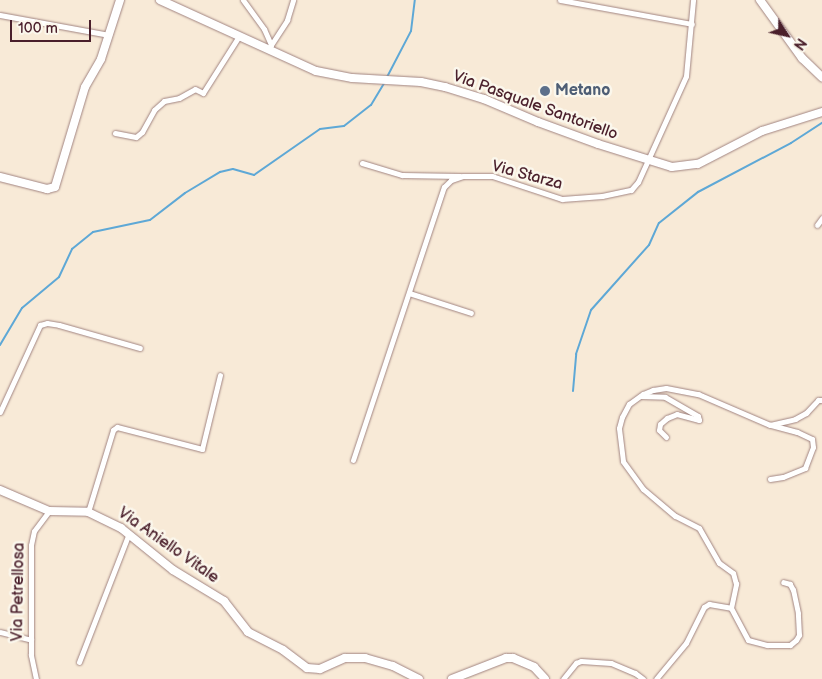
<!DOCTYPE html>
<html>
<head>
<meta charset="utf-8">
<style>
	body { margin:0 }
	#map { position:relative; width:822px; height:679px; overflow:hidden; background:#f8ead7; font-family:"Balsamiq Sans",sans-serif }
	div>[style] { position:absolute }
	.stream>* { height:2px; margin:-1px; padding:0 1px; transform-origin:1px; border-radius:1px; background:#5ea8d6 }
	.roads { filter:drop-shadow(0 0 1px #a18481) drop-shadow(0 0 1px #a18481) }
	.street>* { height:5px; margin:-2.5px; padding:0 2.5px; transform-origin:2.5px; border-radius:2.5px; background:#fff }
	.secondary>* { height:8px; margin:-4px; padding:0 4px; transform-origin:4px; border-radius:4px; background:#fff }
	.dots>* { width:14px; height:14px; translate:-50% -50%; box-sizing:border-box; border:2px solid #fbf7ec; border-radius:50% }
	span { translate:-50% -50%; white-space:nowrap; text-align:center; line-height:1.15; -webkit-text-stroke:5px #fbf7ec; paint-order:stroke }
	.service-label { font-size:16px; color:#4e5e75; font-weight:700 }
	.left { translate:0 -50%; text-align:left }
	.street-label { font-size:16px; color:#4a1f2b }
	.north { position:absolute; left:762px; top:10px; width:50px; height:50px; -webkit-text-stroke:4px #fbf7ec; paint-order:stroke; rotate:125deg; font-size:14px; font-weight:700; line-height:20px; text-align:center; color:#4a1f2b }
	.north::after { content:''; display:block; margin:auto; width:18px; height:22px; background:#4a1f2b; clip-path:polygon(50% 0,100% 100%,50% 72%,0 100%) }
	.scale { position:absolute; left:10px; top:20px; width:81px; height:22px; box-sizing:border-box; border:2px solid #4a1f2b; border-top:0; padding-left:6px; font-size:15px; line-height:18px; white-space:nowrap; color:#4a1f2b; -webkit-text-stroke:4px #fbf7ec; paint-order:stroke }
</style>
</head>
<body>
<div id="map">
	<div class="stream">
		<div style="left:386px;top:79px;width:54px;rotate:-62.5deg"></div>
		<div style="left:411px;top:31px;width:31px;rotate:-83deg"></div>
		<div style="left:0;top:345px;width:43px;rotate:-59.3deg"></div>
		<div style="left:22px;top:308px;width:48px;rotate:-40deg"></div>
		<div style="left:59px;top:277px;width:31px;rotate:-65deg"></div>
		<div style="left:72px;top:249px;width:27px;rotate:-39deg"></div>
		<div style="left:93px;top:232px;width:58px;rotate:-11.9deg"></div>
		<div style="left:150px;top:220px;width:44px;rotate:-37.6deg"></div>
		<div style="left:185px;top:193px;width:41px;rotate:-31deg"></div>
		<div style="left:220px;top:172px;width:13px;rotate:-13deg"></div>
		<div style="left:233px;top:169px;width:22px;rotate:16deg"></div>
		<div style="left:254px;top:175px;width:80px;rotate:-34.9deg"></div>
		<div style="left:320px;top:129px;width:24px;rotate:-7deg"></div>
		<div style="left:344px;top:126px;width:34px;rotate:-38deg"></div>
		<div style="left:371px;top:105px;width:26px;rotate:-59deg"></div>
		<div style="left:573px;top:391px;width:37px;rotate:-85deg"></div>
		<div style="left:576px;top:354px;width:46px;rotate:-71.2deg"></div>
		<div style="left:591px;top:310px;width:87px;rotate:-48.3deg"></div>
		<div style="left:649px;top:245px;width:24px;rotate:-66deg"></div>
		<div style="left:659px;top:223px;width:50px;rotate:-38.5deg"></div>
		<div style="left:698px;top:192px;width:105px;rotate:-27.8deg"></div>
		<div style="left:791px;top:143px;width:37px;rotate:-33deg"></div>
	</div>
	<div class="roads">
		<div class="street">
			<div style="left:243px;top:0;width:36px;rotate:54deg"></div>
			<div style="left:264px;top:29px;width:17px;rotate:66deg"></div>
			<div style="left:271px;top:45px;width:5px;rotate:112deg"></div>
			<div style="left:560px;top:0;width:134px;rotate:10.3deg"></div>
			<div style="left:0;top:15px;width:111px;rotate:10.4deg"></div>
			<div style="left:271px;top:45px;width:30px;rotate:-57deg"></div>
			<div style="left:287px;top:20px;width:21px;rotate:-73deg"></div>
			<div style="left:115px;top:133px;width:21px;rotate:11deg"></div>
			<div style="left:136px;top:137px;width:8px;rotate:-40deg"></div>
			<div style="left:142px;top:132px;width:25px;rotate:-61deg"></div>
			<div style="left:154px;top:110px;width:13px;rotate:-42deg"></div>
			<div style="left:164px;top:101px;width:15px;rotate:-11deg"></div>
			<div style="left:179px;top:98px;width:18px;rotate:-29deg"></div>
			<div style="left:195px;top:89px;width:9px;rotate:27deg"></div>
			<div style="left:203px;top:93px;width:67px;rotate:-57.7deg"></div>
			<div style="left:362px;top:163px;width:42px;rotate:16.7deg"></div>
			<div style="left:402px;top:175px;width:58px;rotate:1deg"></div>
			<div style="left:817px;top:225px;width:9px;rotate:-54deg"></div>
			<div style="left:409px;top:293px;width:65px;rotate:17.9deg"></div>
			<div style="left:641px;top:396px;width:24px;rotate:2deg"></div>
			<div style="left:665px;top:397px;width:38px;rotate:30deg"></div>
			<div style="left:698px;top:416px;width:4px;rotate:76deg"></div>
			<div style="left:699px;top:420px;width:23px;rotate:-165deg"></div>
			<div style="left:677px;top:414px;width:11px;rotate:158deg"></div>
			<div style="left:667px;top:418px;width:9px;rotate:139deg"></div>
			<div style="left:660px;top:424px;width:6px;rotate:99deg"></div>
			<div style="left:659px;top:430px;width:10px;rotate:45deg"></div>
			<div style="left:0;top:412px;width:96px;rotate:-65.3deg"></div>
			<div style="left:40px;top:325px;width:7px;rotate:-16deg"></div>
			<div style="left:47px;top:323px;width:12px;rotate:9deg"></div>
			<div style="left:59px;top:325px;width:84px;rotate:15.9deg"></div>
			<div style="left:353px;top:460px;width:288px;rotate:-71.6deg"></div>
			<div style="left:444px;top:187px;width:10px;rotate:-45deg"></div>
			<div style="left:451px;top:180px;width:13px;rotate:-18deg"></div>
			<div style="left:463px;top:176px;width:29px"></div>
			<div style="left:492px;top:176px;width:74px;rotate:18.2deg"></div>
			<div style="left:562px;top:199px;width:40px;rotate:-4.3deg"></div>
			<div style="left:602px;top:196px;width:30px;rotate:-12deg"></div>
			<div style="left:631px;top:190px;width:11px;rotate:-49deg"></div>
			<div style="left:638px;top:182px;width:116px;rotate:-65.6deg"></div>
			<div style="left:686px;top:76px;width:76px;rotate:-84.7deg"></div>
			<div style="left:770px;top:479px;width:13px;rotate:-9deg"></div>
			<div style="left:783px;top:477px;width:24px;rotate:-22deg"></div>
			<div style="left:805px;top:468px;width:22px;rotate:-69deg"></div>
			<div style="left:813px;top:447px;width:8px;rotate:-97deg"></div>
			<div style="left:812px;top:439px;width:17px;rotate:-155deg"></div>
			<div style="left:797px;top:432px;width:28px;rotate:-165deg"></div>
			<div style="left:770px;top:425px;width:26px;rotate:-13deg"></div>
			<div style="left:795px;top:419px;width:13px;rotate:-29deg"></div>
			<div style="left:806px;top:413px;width:18px;rotate:-47deg"></div>
			<div style="left:818px;top:400px;width:4px"></div>
			<div style="left:88px;top:512px;width:86px;rotate:-73deg"></div>
			<div style="left:113px;top:430px;width:5px;rotate:-37deg"></div>
			<div style="left:117px;top:427px;width:88px;rotate:14.5deg"></div>
			<div style="left:202px;top:449px;width:76px;rotate:-76.3deg"></div>
			<div style="left:731px;top:608px;width:36px;rotate:62deg"></div>
			<div style="left:748px;top:640px;width:20px;rotate:15deg"></div>
			<div style="left:767px;top:645px;width:23px"></div>
			<div style="left:790px;top:645px;width:8px;rotate:-40deg"></div>
			<div style="left:796px;top:640px;width:6px;rotate:-59deg"></div>
			<div style="left:799px;top:635px;width:22px;rotate:-93deg"></div>
			<div style="left:798px;top:613px;width:24px;rotate:-102deg"></div>
			<div style="left:793px;top:590px;width:7px;rotate:-117deg"></div>
			<div style="left:790px;top:584px;width:7px;rotate:-164deg"></div>
			<div style="left:0;top:632px;width:32px;rotate:14deg"></div>
			<div style="left:79px;top:662px;width:138px;rotate:-68.8deg"></div>
			<div style="left:36px;top:679px;width:25px;rotate:-102deg"></div>
			<div style="left:31px;top:655px;width:110px;rotate:-90deg"></div>
			<div style="left:31px;top:545px;width:14px;rotate:-78deg"></div>
			<div style="left:34px;top:531px;width:25px;rotate:-53deg"></div>
			<div style="left:563px;top:679px;width:21px;rotate:-51deg"></div>
			<div style="left:576px;top:663px;width:5px;rotate:-22deg"></div>
			<div style="left:581px;top:661px;width:30px;rotate:4deg"></div>
			<div style="left:611px;top:663px;width:26px;rotate:23deg"></div>
			<div style="left:635px;top:673px;width:10px;rotate:37deg"></div>
			<div style="left:656px;top:679px;width:47px;rotate:-50.2deg"></div>
			<div style="left:686px;top:643px;width:40px;rotate:-63.4deg"></div>
			<div style="left:704px;top:607px;width:6px;rotate:-31deg"></div>
			<div style="left:709px;top:604px;width:22px;rotate:10deg"></div>
			<div style="left:731px;top:608px;width:25px;rotate:-78deg"></div>
			<div style="left:736px;top:584px;width:11px;rotate:-105deg"></div>
			<div style="left:733px;top:573px;width:17px;rotate:-144deg"></div>
			<div style="left:719px;top:563px;width:40px;rotate:-119.7deg"></div>
			<div style="left:699px;top:528px;width:27px;rotate:-153deg"></div>
			<div style="left:675px;top:516px;width:42px;rotate:-139.8deg"></div>
			<div style="left:643px;top:489px;width:34px;rotate:-126deg"></div>
			<div style="left:623px;top:461px;width:33px;rotate:-97deg"></div>
			<div style="left:619px;top:428px;width:11px;rotate:-75deg"></div>
			<div style="left:622px;top:417px;width:15px;rotate:-62deg"></div>
			<div style="left:629px;top:404px;width:17px;rotate:-36deg"></div>
			<div style="left:643px;top:394px;width:11px;rotate:-22deg"></div>
			<div style="left:653px;top:390px;width:13px;rotate:-9deg"></div>
			<div style="left:666px;top:388px;width:33px;rotate:11deg"></div>
			<div style="left:698px;top:394px;width:78px;rotate:23.3deg"></div>
		</div>
		<div class="secondary">
			<div style="left:160px;top:0;width:171px;rotate:24.5deg"></div>
			<div style="left:316px;top:71px;width:37px;rotate:11deg"></div>
			<div style="left:352px;top:78px;width:69px;rotate:3.3deg"></div>
			<div style="left:421px;top:82px;width:25px;rotate:12deg"></div>
			<div style="left:445px;top:87px;width:41px;rotate:17.1deg"></div>
			<div style="left:484px;top:99px;width:59px;rotate:23.1deg"></div>
			<div style="left:538px;top:122px;width:64px;rotate:20.1deg"></div>
			<div style="left:598px;top:144px;width:77px;rotate:17.3deg"></div>
			<div style="left:672px;top:167px;width:26px;rotate:-7deg"></div>
			<div style="left:698px;top:164px;width:72px;rotate:-27.3deg"></div>
			<div style="left:762px;top:131px;width:63px;rotate:-17.6deg"></div>
			<div style="left:760px;top:0;width:72px;rotate:54.1deg"></div>
			<div style="left:802px;top:58px;width:28px;rotate:44deg"></div>
			<div style="left:0;top:177px;width:49px;rotate:14.3deg"></div>
			<div style="left:47px;top:189px;width:8px;rotate:-14deg"></div>
			<div style="left:55px;top:187px;width:104px;rotate:-73.3deg"></div>
			<div style="left:85px;top:87px;width:32px;rotate:-60deg"></div>
			<div style="left:101px;top:59px;width:62px;rotate:-72.1deg"></div>
			<div style="left:0;top:490px;width:53px;rotate:23.2deg"></div>
			<div style="left:49px;top:511px;width:39px;rotate:1deg"></div>
			<div style="left:88px;top:512px;width:37px;rotate:26deg"></div>
			<div style="left:121px;top:528px;width:67px;rotate:38.9deg"></div>
			<div style="left:173px;top:570px;width:60px;rotate:31.3deg"></div>
			<div style="left:224px;top:601px;width:39px;rotate:52deg"></div>
			<div style="left:248px;top:632px;width:39px;rotate:27deg"></div>
			<div style="left:283px;top:650px;width:30px;rotate:37deg"></div>
			<div style="left:307px;top:668px;width:13px;rotate:4deg"></div>
			<div style="left:320px;top:669px;width:27px;rotate:-24deg"></div>
			<div style="left:345px;top:658px;width:20px"></div>
			<div style="left:365px;top:658px;width:29px;rotate:16deg"></div>
			<div style="left:393px;top:666px;width:29px;rotate:27deg"></div>
			<div style="left:452px;top:679px;width:58px;rotate:-21.3deg"></div>
			<div style="left:506px;top:658px;width:7px"></div>
			<div style="left:513px;top:658px;width:23px;rotate:23deg"></div>
			<div style="left:534px;top:667px;width:16px;rotate:47deg"></div>
		</div>
	</div>
	<div class="dots">
		<div style="left:545px;top:91px;background:#5c6f8a"></div>
	</div>
	<div class="service-label">
		<span class="left" style="left:555px;top:91px">Metano</span>
	</div>
	<div class="street-label">
		<span style="left:535px;top:106px;rotate:20deg">Via Pasquale Santoriello</span>
		<span style="left:527px;top:176px;rotate:15deg">Via Starza</span>
		<span style="left:168px;top:546px;rotate:35deg">Via Aniello Vitale</span>
		<span style="left:19px;top:592px;rotate:-89deg">Via Petrellosa</span>
	</div>
	<div class="north">N</div>
	<div class="scale">100 m</div>
</div>
</body>
</html>
